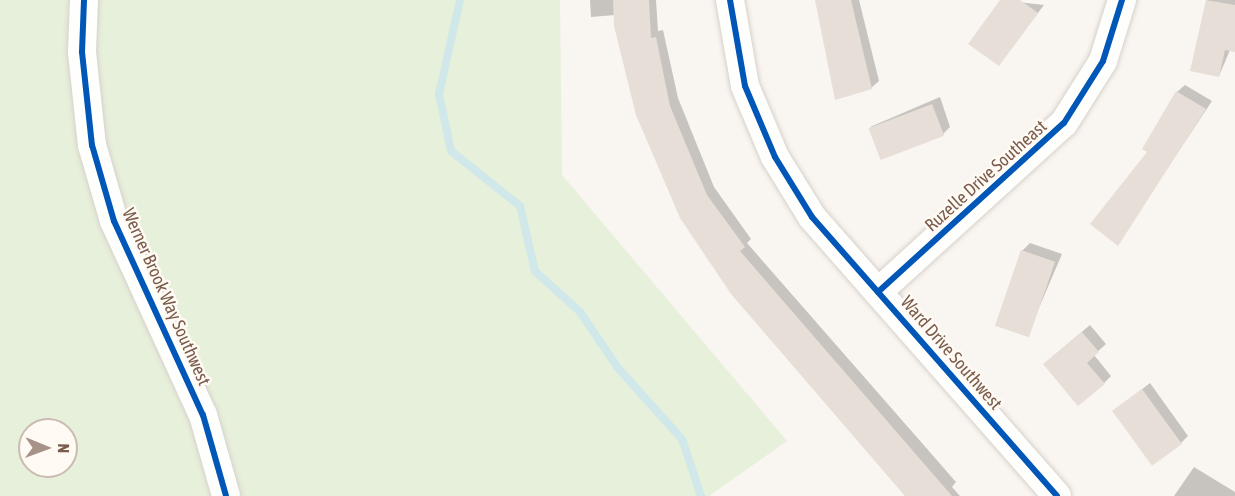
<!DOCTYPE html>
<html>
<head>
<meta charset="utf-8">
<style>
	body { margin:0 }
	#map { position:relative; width:1235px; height:496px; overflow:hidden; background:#f9f5f0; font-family:"Asap Condensed",sans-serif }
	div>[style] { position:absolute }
	.green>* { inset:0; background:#e7f0db }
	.shadow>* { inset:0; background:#0003 }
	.stream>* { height:8px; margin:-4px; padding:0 4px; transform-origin:4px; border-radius:4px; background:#d0e8ea }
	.building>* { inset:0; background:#e6ded7; transform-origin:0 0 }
	.roads { filter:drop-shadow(0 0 2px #d7d1cb) drop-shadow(0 0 2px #d7d1cb) }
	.street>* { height:28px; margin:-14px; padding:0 14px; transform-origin:14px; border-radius:14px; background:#fefefd }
	.cycleway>* { height:6px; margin:-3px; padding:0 3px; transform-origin:3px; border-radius:3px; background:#0057b8 }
	span { translate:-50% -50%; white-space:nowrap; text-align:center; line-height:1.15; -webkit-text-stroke:5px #fffaf3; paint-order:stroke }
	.street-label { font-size:18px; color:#7a5c4d }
	.north { position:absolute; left:18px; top:418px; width:60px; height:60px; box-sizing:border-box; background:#fffaf3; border:2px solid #cabbb1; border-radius:50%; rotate:91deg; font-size:16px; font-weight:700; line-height:24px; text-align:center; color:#7a5c4d }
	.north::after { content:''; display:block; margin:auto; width:21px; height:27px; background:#a69286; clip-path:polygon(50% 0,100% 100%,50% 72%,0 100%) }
</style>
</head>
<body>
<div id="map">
	<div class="green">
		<div style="clip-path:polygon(evenodd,0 0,560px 0,562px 175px,787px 441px,709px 496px,0 496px,0 0,30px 430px,66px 430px,66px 466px,30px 466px,30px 430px)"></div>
	</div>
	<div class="shadow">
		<div style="clip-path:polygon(590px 0,656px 0,658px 31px,663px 30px,678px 98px,714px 187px,751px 239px,747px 243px,956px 482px,952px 487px,960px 496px,909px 496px,732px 293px,615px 15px,591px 17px)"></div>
		<div style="clip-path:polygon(817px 0,859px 0,879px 81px,871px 88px,836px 98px)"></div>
		<div style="clip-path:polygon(1001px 0,1044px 5px,999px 64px)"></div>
		<div style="clip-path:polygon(1207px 0,1235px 0,1235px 51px,1230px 50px,1219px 76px,1192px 70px)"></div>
		<div style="clip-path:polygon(1185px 85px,1212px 101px,1117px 244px,1177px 92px)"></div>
		<div style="clip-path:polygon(940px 97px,950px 127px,943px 134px,870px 127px)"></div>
		<div style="clip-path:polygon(1030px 243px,1062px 254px,1027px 336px,1022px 251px)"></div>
		<div style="clip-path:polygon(1090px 325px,1106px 344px,1094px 355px,1111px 376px,1104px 383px,1052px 357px)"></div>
		<div style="clip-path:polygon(1150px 383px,1188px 436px,1181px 443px,1114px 411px)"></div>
		<div style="clip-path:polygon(1194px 467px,1235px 492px,1235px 496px,1174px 496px)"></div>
	</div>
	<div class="stream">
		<div style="left:460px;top:0;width:96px;rotate:102.6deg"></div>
		<div style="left:439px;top:94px;width:58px;rotate:78.1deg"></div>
		<div style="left:451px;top:151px;width:88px;rotate:38.6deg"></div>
		<div style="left:520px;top:206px;width:67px;rotate:77deg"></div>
		<div style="left:535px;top:271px;width:61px;rotate:42.3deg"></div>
		<div style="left:580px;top:312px;width:68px;rotate:55.8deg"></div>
		<div style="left:618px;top:368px;width:96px;rotate:48deg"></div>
		<div style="left:682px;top:439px;width:60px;rotate:71.6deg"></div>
	</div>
	<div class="building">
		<div style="clip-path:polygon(613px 0,649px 0,651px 38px,656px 37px,670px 106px,707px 195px,745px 247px,740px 251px,952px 496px,905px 496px,731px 294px,680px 218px,636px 115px,614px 26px)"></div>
		<div style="clip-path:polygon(815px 0,851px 0,872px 89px,835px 100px)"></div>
		<div style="clip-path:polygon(1000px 0,1020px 0,1038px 13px,999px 66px,968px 44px)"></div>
		<div style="clip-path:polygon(1206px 0,1235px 5px,1235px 52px,1225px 50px,1219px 77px,1190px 71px)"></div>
		<div style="clip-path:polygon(1176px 91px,1206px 109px,1118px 246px,1090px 224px,1147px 152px,1142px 149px)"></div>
		<div style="left:932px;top:104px;width:34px;height:68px;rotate:69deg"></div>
		<div style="left:1021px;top:250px;width:36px;height:80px;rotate:19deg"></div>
		<div style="clip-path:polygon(1082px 332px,1099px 352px,1087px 363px,1105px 384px,1078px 406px,1043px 364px)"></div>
		<div style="left:1142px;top:389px;width:68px;height:37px;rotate:54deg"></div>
	</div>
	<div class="roads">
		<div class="street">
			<div style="left:84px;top:0;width:52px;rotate:92.2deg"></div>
			<div style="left:82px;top:52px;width:94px;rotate:83.9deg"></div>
			<div style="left:92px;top:145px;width:79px;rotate:73.9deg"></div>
			<div style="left:114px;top:221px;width:213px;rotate:65.4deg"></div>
			<div style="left:203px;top:415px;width:84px;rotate:74.1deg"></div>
			<div style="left:730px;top:0;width:87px;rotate:80.1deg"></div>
			<div style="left:745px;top:86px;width:77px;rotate:67.1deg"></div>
			<div style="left:775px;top:157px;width:70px;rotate:58.3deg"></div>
			<div style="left:812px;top:217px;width:371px;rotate:48.7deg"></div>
			<div style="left:878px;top:292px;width:251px;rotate:-42.3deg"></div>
			<div style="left:1064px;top:123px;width:73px;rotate:-57.8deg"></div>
			<div style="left:1103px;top:61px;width:64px;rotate:-72.7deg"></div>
		</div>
	</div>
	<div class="cycleway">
		<div style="left:84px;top:0;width:52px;rotate:92.2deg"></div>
		<div style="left:82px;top:52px;width:94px;rotate:83.9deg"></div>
		<div style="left:92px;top:145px;width:79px;rotate:73.9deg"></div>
		<div style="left:114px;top:221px;width:213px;rotate:65.4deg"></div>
		<div style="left:203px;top:415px;width:84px;rotate:74.1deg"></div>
		<div style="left:730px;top:0;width:87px;rotate:80.1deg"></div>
		<div style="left:745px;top:86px;width:77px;rotate:67.1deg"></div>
		<div style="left:775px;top:157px;width:70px;rotate:58.3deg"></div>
		<div style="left:812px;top:217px;width:371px;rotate:48.7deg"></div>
		<div style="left:878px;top:292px;width:251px;rotate:-42.3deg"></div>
		<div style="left:1064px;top:123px;width:73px;rotate:-57.8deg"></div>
		<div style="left:1103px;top:61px;width:64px;rotate:-72.7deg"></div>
	</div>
	<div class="street-label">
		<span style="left:986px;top:176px;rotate:-42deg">Ruzelle Drive Southeast</span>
		<span style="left:166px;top:297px;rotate:66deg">Werner Brook Way Southwest</span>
		<span style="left:951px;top:353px;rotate:49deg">Ward Drive Southwest</span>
	</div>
	<div class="north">N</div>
</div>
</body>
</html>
